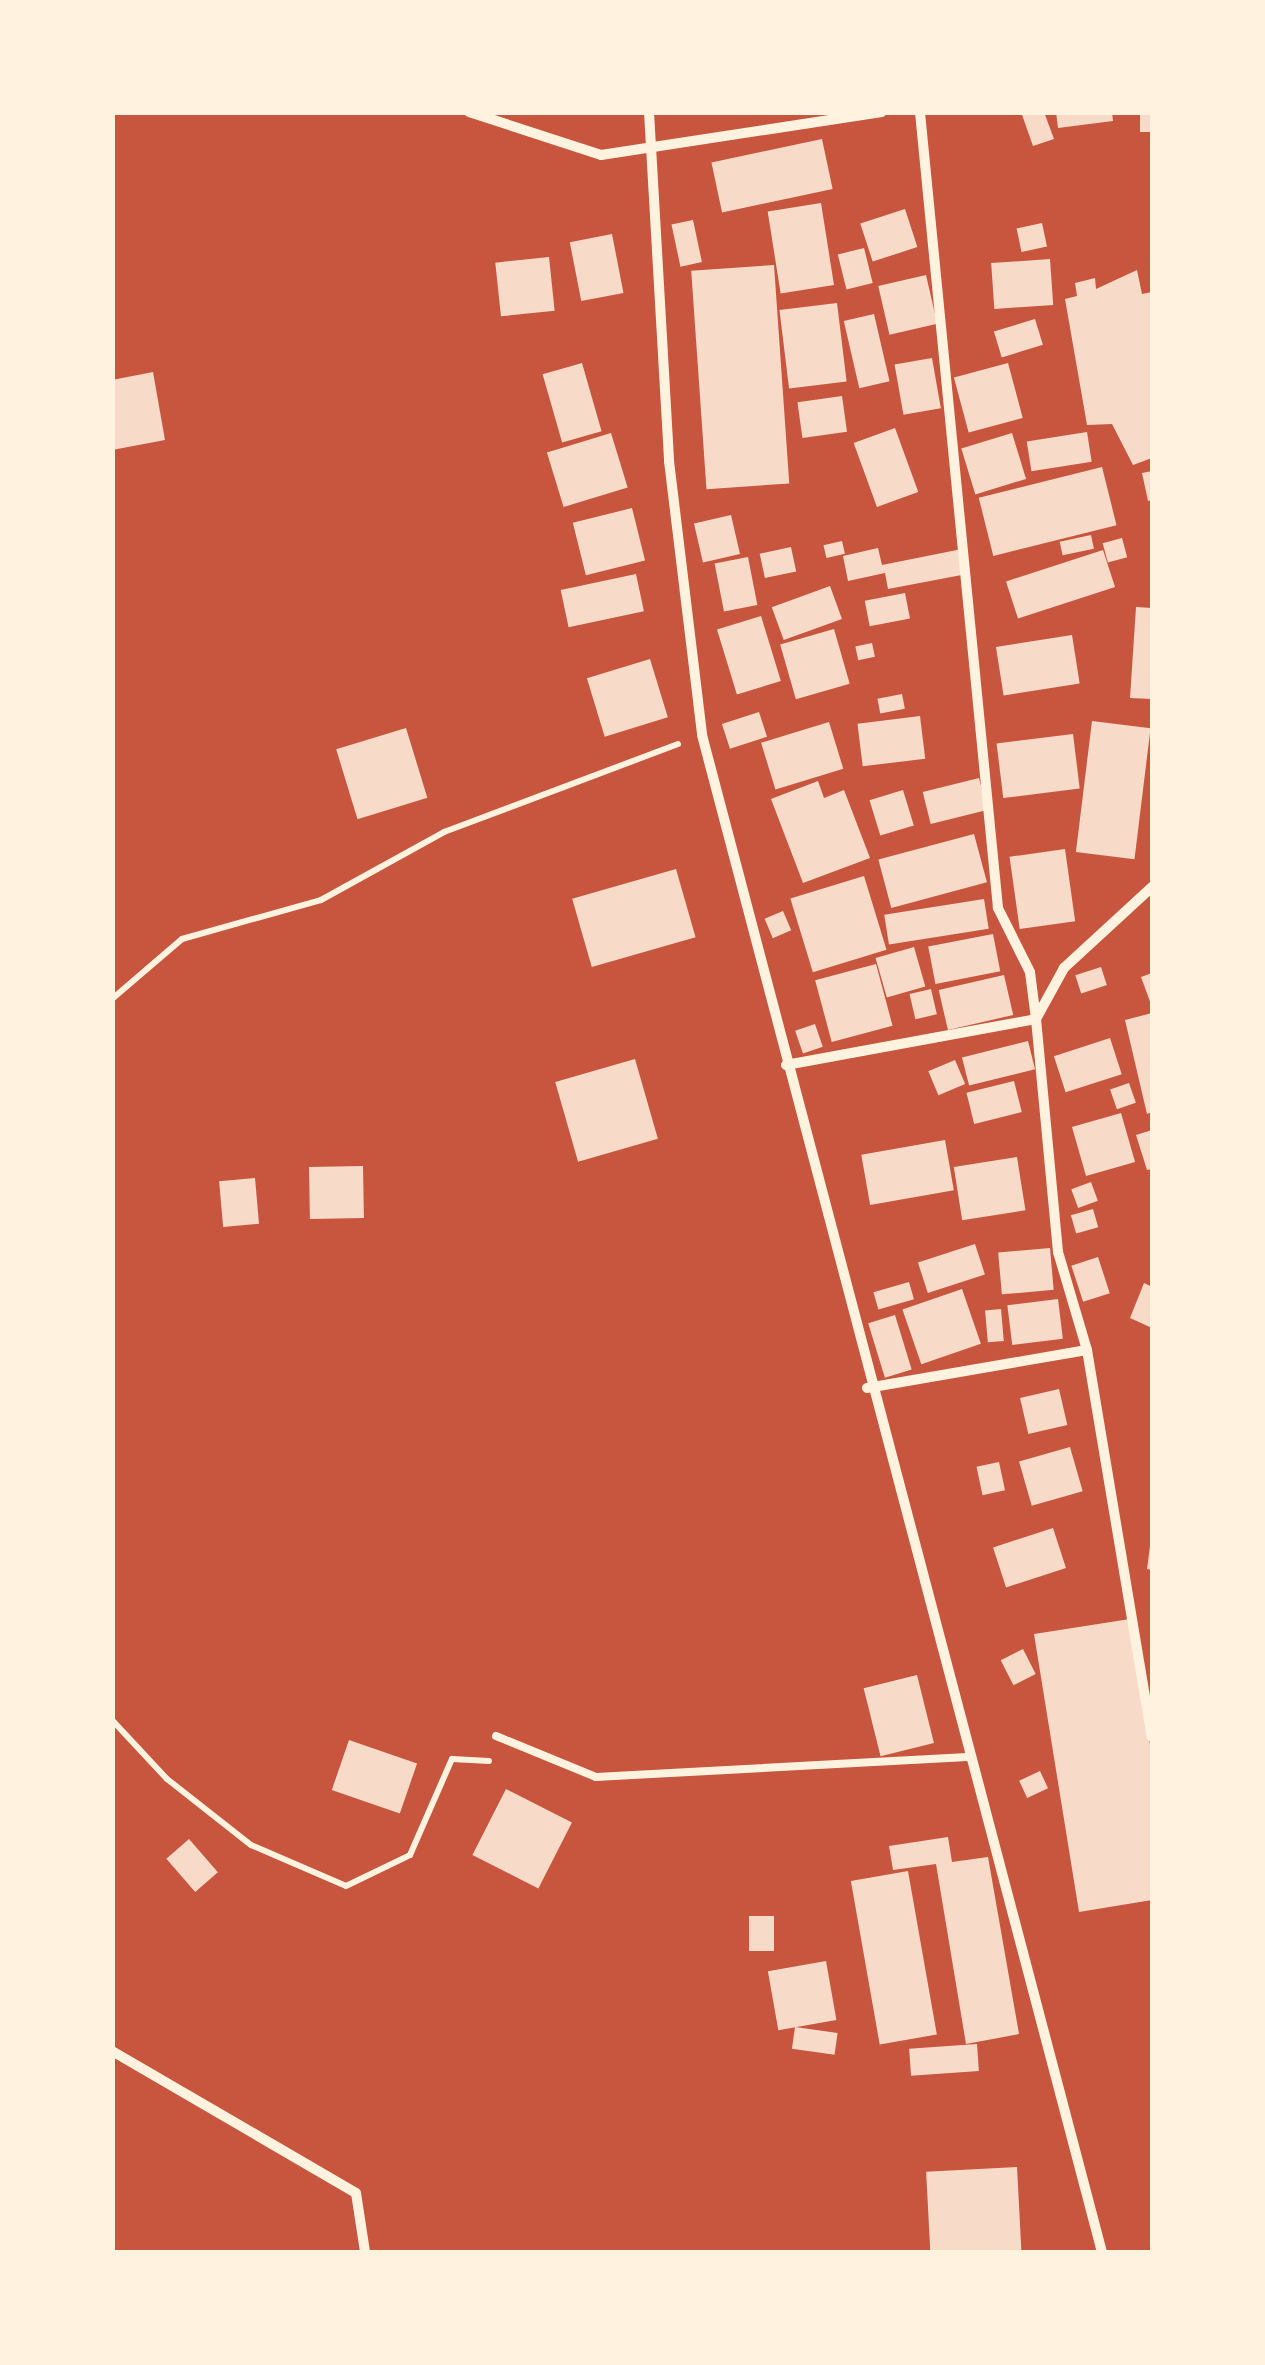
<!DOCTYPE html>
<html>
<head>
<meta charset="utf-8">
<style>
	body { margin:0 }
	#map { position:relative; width:1265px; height:2365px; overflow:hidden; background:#c8553d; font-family:"Fira Sans Condensed",sans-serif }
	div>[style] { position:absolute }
	.building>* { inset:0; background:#f7dbc8; transform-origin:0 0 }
	.path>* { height:6px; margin:-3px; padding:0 3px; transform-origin:3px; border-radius:3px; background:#fff3e0 }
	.service>* { height:8px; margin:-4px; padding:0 4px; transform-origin:4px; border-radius:4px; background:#fff3e0 }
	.minor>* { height:10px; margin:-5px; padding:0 5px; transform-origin:5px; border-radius:5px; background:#fff3e0 }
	span { translate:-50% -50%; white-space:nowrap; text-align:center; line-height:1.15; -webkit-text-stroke:8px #fff3e0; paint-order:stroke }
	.frame { position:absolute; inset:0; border:115px solid #fff3e0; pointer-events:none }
</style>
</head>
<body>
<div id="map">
	<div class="building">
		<div style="clip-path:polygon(1021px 112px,1044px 112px,1054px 139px,1033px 146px)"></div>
		<div style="clip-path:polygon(1056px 112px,1112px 112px,1113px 121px,1058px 128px)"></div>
		<div style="left:1140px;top:112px;width:12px;height:20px"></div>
		<div style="left:822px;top:139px;width:51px;height:113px;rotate:78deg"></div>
		<div style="left:821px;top:203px;width:83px;height:54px;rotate:81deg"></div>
		<div style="left:905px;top:209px;width:40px;height:47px;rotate:72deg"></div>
		<div style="left:693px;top:220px;width:43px;height:22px;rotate:78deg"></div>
		<div style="left:1042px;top:223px;width:24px;height:26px;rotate:78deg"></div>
		<div style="left:612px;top:234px;width:60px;height:43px;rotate:79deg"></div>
		<div style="left:864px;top:248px;width:36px;height:27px;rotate:76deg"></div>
		<div style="left:549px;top:257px;width:54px;height:54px;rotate:84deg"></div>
		<div style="left:1050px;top:259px;width:46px;height:59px;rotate:86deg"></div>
		<div style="left:774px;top:265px;width:219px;height:83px;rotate:86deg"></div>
		<div style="clip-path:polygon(1137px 270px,1142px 294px,1152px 292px,1152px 458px,1133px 465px,1112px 424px,1087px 425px,1065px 299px,1077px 296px,1075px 283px,1095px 278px,1096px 289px)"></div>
		<div style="left:926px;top:275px;width:50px;height:49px;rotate:77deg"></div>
		<div style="left:837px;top:303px;width:79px;height:58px;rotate:83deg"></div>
		<div style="left:874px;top:314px;width:69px;height:31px;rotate:77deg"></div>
		<div style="left:1035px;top:319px;width:27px;height:43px;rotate:73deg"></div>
		<div style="left:932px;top:358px;width:51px;height:38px;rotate:80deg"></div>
		<div style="left:582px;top:363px;width:71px;height:41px;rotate:74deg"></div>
		<div style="left:1008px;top:363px;width:57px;height:56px;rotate:75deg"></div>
		<div style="clip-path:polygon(153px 372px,165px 440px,112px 450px,112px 380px)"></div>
		<div style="left:842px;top:396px;width:36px;height:45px;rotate:82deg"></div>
		<div style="left:895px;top:428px;width:68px;height:44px;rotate:70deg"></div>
		<div style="left:1087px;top:432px;width:30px;height:61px;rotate:81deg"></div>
		<div style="left:611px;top:433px;width:57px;height:67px;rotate:73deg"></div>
		<div style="left:1012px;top:433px;width:48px;height:53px;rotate:73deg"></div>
		<div style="left:1102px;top:467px;width:60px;height:127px;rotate:76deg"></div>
		<div style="clip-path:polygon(1152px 471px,1152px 500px,1148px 501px,1142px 473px)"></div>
		<div style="left:632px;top:508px;width:54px;height:61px;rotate:76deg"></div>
		<div style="left:731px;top:515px;width:40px;height:38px;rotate:77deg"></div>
		<div style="left:1091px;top:535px;width:14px;height:32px;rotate:78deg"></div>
		<div style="left:1122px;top:538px;width:20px;height:20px;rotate:75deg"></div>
		<div style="left:842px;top:541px;width:13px;height:19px;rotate:77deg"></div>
		<div style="left:791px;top:547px;width:25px;height:32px;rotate:78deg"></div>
		<div style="clip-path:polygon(878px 548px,882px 565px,962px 549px,967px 574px,888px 589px,885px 573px,848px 581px,843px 556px)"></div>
		<div style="left:1103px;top:550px;width:39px;height:102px;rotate:72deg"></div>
		<div style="left:748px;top:557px;width:49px;height:34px;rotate:79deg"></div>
		<div style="left:636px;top:574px;width:38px;height:77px;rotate:78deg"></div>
		<div style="left:830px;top:586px;width:35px;height:62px;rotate:70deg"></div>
		<div style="left:905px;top:593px;width:26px;height:41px;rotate:79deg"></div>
		<div style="clip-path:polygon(1136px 607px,1152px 608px,1152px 699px,1130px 698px)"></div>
		<div style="left:761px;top:616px;width:68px;height:46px;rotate:73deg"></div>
		<div style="left:834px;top:629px;width:57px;height:56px;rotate:74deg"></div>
		<div style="left:1072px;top:635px;width:49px;height:77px;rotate:81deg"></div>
		<div style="left:872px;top:643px;width:14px;height:17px;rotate:78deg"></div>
		<div style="left:650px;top:659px;width:61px;height:66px;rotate:73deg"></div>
		<div style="left:902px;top:694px;width:15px;height:25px;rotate:79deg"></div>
		<div style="left:759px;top:712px;width:26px;height:39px;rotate:72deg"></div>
		<div style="left:920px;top:716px;width:43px;height:63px;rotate:83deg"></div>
		<div style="left:1092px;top:721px;width:59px;height:132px;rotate:7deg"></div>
		<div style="left:829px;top:722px;width:49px;height:71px;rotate:73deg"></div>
		<div style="left:406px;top:728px;width:73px;height:73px;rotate:73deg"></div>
		<div style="left:1073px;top:734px;width:55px;height:77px;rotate:83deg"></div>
		<div style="left:979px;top:778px;width:33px;height:58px;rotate:76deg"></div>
		<div style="clip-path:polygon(818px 781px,824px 798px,844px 790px,870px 858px,803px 883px,771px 799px)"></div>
		<div style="left:903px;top:790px;width:37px;height:35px;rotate:73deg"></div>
		<div style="left:974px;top:834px;width:50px;height:99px;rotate:75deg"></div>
		<div style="left:1065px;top:849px;width:73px;height:56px;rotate:82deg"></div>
		<div style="left:676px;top:869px;width:71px;height:108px;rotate:74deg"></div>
		<div style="left:864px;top:876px;width:77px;height:77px;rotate:73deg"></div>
		<div style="left:984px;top:899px;width:30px;height:101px;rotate:81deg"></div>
		<div style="left:783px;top:911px;width:21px;height:20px;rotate:67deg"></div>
		<div style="left:993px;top:934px;width:38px;height:66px;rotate:79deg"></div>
		<div style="left:914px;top:947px;width:41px;height:40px;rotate:74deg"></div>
		<div style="left:876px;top:964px;width:64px;height:63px;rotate:75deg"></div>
		<div style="left:1101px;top:967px;width:19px;height:27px;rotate:72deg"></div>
		<div style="clip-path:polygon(1152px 973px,1152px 1007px,1141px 977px)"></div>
		<div style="left:1004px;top:975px;width:41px;height:67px;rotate:77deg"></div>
		<div style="left:931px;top:989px;width:26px;height:22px;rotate:77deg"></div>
		<div style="clip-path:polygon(1152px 1013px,1152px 1112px,1147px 1114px,1125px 1020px)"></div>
		<div style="left:815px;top:1024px;width:24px;height:21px;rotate:71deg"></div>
		<div style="left:1110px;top:1038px;width:38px;height:59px;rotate:72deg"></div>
		<div style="left:1028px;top:1041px;width:29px;height:68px;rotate:76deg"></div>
		<div style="left:635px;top:1059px;width:83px;height:83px;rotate:74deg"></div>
		<div style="left:955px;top:1060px;width:26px;height:29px;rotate:67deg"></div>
		<div style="left:1014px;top:1081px;width:32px;height:49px;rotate:76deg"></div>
		<div style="left:1129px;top:1083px;width:21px;height:20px;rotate:71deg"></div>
		<div style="left:1121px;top:1113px;width:51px;height:51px;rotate:74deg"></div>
		<div style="clip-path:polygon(1152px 1130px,1152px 1169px,1147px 1170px,1136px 1135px)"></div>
		<div style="left:945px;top:1140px;width:51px;height:85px;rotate:80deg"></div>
		<div style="left:1017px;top:1157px;width:54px;height:64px;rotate:81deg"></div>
		<div style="left:363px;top:1166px;width:52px;height:54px;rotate:89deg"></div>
		<div style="left:255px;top:1178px;width:46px;height:36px;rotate:85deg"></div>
		<div style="left:1091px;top:1182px;width:20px;height:21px;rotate:70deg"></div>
		<div style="left:1093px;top:1209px;width:19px;height:23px;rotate:74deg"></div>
		<div style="left:975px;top:1244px;width:32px;height:60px;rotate:72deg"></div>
		<div style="left:1050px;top:1248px;width:42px;height:52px;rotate:85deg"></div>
		<div style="left:1098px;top:1257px;width:38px;height:28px;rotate:72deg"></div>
		<div style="left:909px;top:1282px;width:18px;height:37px;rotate:74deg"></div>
		<div style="clip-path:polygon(1144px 1283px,1152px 1287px,1152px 1328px,1130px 1318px)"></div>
		<div style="left:962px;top:1289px;width:58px;height:63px;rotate:71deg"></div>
		<div style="left:1058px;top:1299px;width:40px;height:51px;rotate:83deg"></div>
		<div style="left:1001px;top:1309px;width:32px;height:16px;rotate:85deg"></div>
		<div style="left:895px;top:1315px;width:57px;height:28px;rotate:73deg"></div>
		<div style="left:1059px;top:1389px;width:37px;height:40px;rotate:77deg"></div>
		<div style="left:1070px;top:1447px;width:46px;height:53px;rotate:74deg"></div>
		<div style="left:999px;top:1462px;width:29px;height:23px;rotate:78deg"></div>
		<div style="left:1053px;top:1528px;width:42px;height:63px;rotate:72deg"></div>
		<div style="clip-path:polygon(1152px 1531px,1152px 1570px,1147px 1569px)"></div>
		<div style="clip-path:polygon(1130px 1619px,1152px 1757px,1152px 1900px,1079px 1912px,1034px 1634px)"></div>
		<div style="left:1023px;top:1649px;width:28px;height:25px;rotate:63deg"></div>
		<div style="left:917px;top:1675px;width:70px;height:55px;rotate:76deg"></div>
		<div style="left:349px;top:1740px;width:72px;height:53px;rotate:19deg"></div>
		<div style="left:1040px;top:1771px;width:19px;height:23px;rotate:65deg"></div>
		<div style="left:506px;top:1789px;width:74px;height:74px;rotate:27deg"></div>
		<div style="clip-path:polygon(948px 1837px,952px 1862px,988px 1857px,1019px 2034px,966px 2044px,936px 1864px,893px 1870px,889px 1846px)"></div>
		<div style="left:189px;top:1839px;width:44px;height:30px;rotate:49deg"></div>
		<div style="left:908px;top:1871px;width:166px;height:58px;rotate:80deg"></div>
		<div style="left:749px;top:1916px;width:25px;height:35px"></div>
		<div style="left:826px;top:1961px;width:60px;height:59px;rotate:80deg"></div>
		<div style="left:795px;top:2027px;width:43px;height:22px;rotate:8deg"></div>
		<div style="left:977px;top:2044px;width:27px;height:68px;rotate:86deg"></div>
		<div style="left:1017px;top:2167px;width:85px;height:91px;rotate:87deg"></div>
	</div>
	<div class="path">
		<div style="left:112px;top:999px;width:92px;rotate:-40.6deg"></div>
		<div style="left:182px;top:939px;width:144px;rotate:-15.7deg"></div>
		<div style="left:321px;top:900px;width:141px;rotate:-28.9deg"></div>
		<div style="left:444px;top:832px;width:250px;rotate:-20.6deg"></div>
		<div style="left:112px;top:1720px;width:81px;rotate:47deg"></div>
		<div style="left:167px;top:1779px;width:107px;rotate:38.2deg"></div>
		<div style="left:251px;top:1845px;width:103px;rotate:23.3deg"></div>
		<div style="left:346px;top:1886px;width:71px;rotate:-25.8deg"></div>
		<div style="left:410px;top:1855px;width:105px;rotate:-66.4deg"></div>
		<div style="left:452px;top:1759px;width:37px;rotate:3deg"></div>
	</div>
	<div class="service">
		<div style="left:496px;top:1736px;width:108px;rotate:22.3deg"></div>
		<div style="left:596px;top:1777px;width:372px;rotate:-3.1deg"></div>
	</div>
	<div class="minor">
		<div style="left:469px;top:112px;width:139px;rotate:18deg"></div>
		<div style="left:601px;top:155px;width:284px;rotate:-8.7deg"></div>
		<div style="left:649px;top:112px;width:350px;rotate:86.7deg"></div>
		<div style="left:669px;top:461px;width:276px;rotate:83.1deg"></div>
		<div style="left:702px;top:735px;width:1569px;rotate:75.23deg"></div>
		<div style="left:1152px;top:887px;width:120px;rotate:137.4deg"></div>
		<div style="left:1064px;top:968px;width:58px;rotate:118.8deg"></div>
		<div style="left:1036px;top:1019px;width:234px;rotate:84.6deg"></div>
		<div style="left:1058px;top:1252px;width:102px;rotate:73.5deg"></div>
		<div style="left:1087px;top:1350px;width:392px;rotate:80.5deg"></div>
		<div style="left:786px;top:1065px;width:254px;rotate:-10.4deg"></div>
		<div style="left:1036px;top:1019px;width:47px;rotate:-97.3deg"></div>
		<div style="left:1030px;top:972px;width:72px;rotate:-116.6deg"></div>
		<div style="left:998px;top:908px;width:800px;rotate:-95.6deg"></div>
		<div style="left:867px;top:1388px;width:223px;rotate:-9.8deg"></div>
		<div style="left:112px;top:2051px;width:282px;rotate:30.2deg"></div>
		<div style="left:356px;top:2193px;width:60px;rotate:81.3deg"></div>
	</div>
	<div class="frame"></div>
</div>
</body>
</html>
